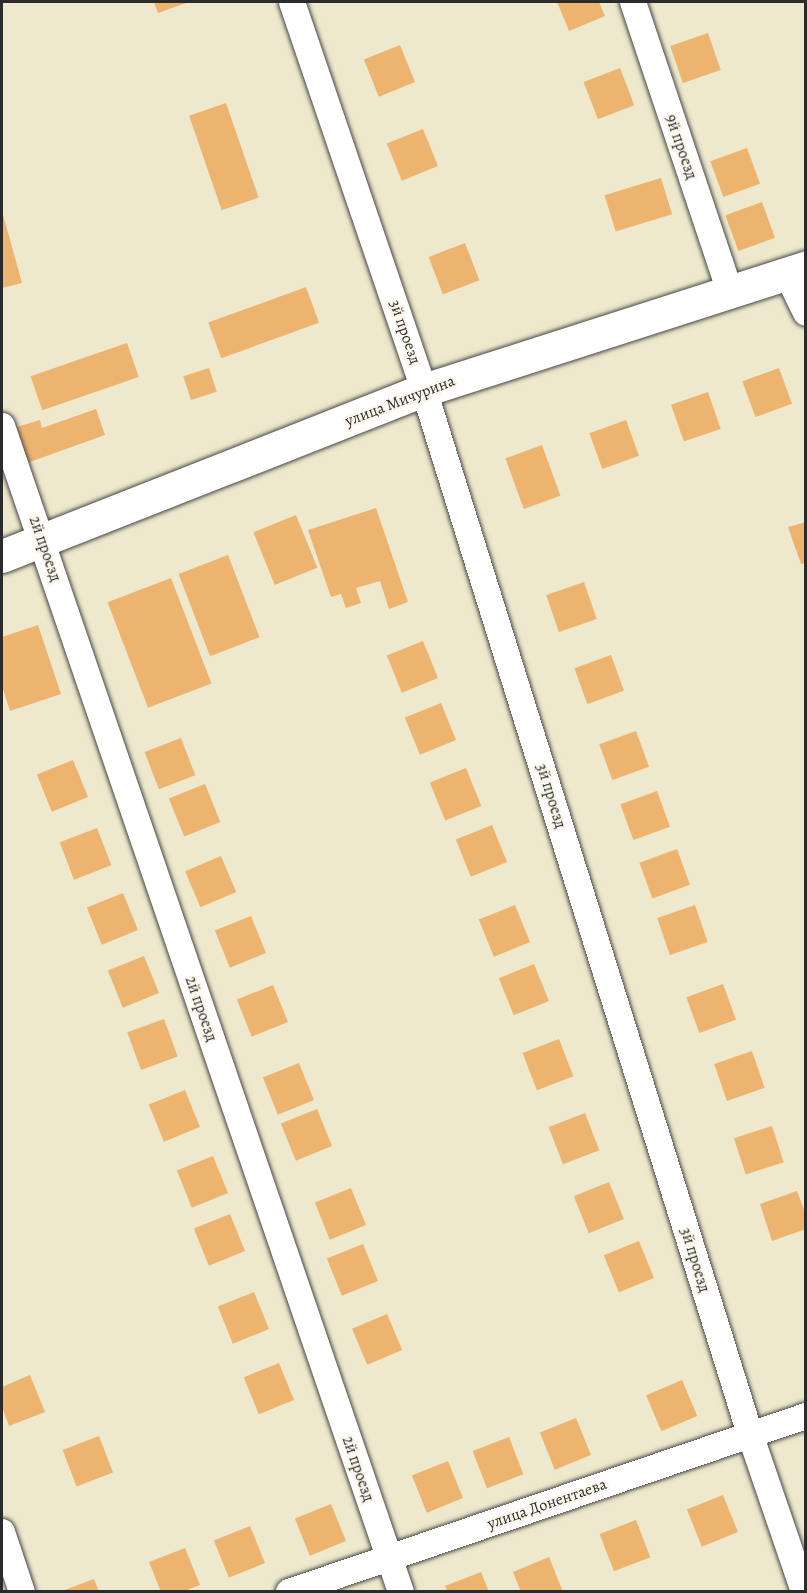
<!DOCTYPE html>
<html>
<head>
<meta charset="utf-8">
<style>
	body { margin:0 }
	#map { position:relative; width:807px; height:1593px; overflow:hidden; background:#eee8cd; font-family:Alegreya,serif }
	div>[style] { position:absolute }
	.building>* { inset:0; background:#edb470; transform-origin:0 0 }
	.roads { filter:drop-shadow(0 0 2px #484743) drop-shadow(0 0 2px #484743) }
	.street>* { height:26px; margin:-13px; padding:0 13px; transform-origin:13px; border-radius:13px; background:#fff }
	.primary>* { height:33px; margin:-16.5px; padding:0 16.5px; transform-origin:16.5px; border-radius:16.5px; background:#fff }
	span { translate:-50% -50%; white-space:nowrap; text-align:center; line-height:1.15; -webkit-text-stroke:4.5px #fbf7ec; paint-order:stroke }
	.street-label { font-size:16px; color:#2b2b2b }
	.frame { position:absolute; inset:0; border:3px solid #2b2b2b; pointer-events:none }
</style>
</head>
<body>
<div id="map">
	<div class="building">
		<div style="clip-path:polygon(154px 2px,189px 2px,158px 13px)"></div>
		<div style="clip-path:polygon(557px 2px,599px 2px,605px 16px,569px 31px)"></div>
		<div style="left:708px;top:33px;width:39px;height:40px;rotate:71deg"></div>
		<div style="left:400px;top:45px;width:40px;height:39px;rotate:68deg"></div>
		<div style="left:620px;top:68px;width:40px;height:39px;rotate:69deg"></div>
		<div style="left:226px;top:103px;width:100px;height:39px;rotate:71deg"></div>
		<div style="left:423px;top:129px;width:40px;height:39px;rotate:68deg"></div>
		<div style="left:747px;top:148px;width:38px;height:39px;rotate:70deg"></div>
		<div style="left:661px;top:178px;width:38px;height:59px;rotate:73deg"></div>
		<div style="left:762px;top:202px;width:38px;height:39px;rotate:70deg"></div>
		<div style="clip-path:polygon(2px 211px,22px 283px,2px 288px)"></div>
		<div style="left:465px;top:243px;width:40px;height:39px;rotate:69deg"></div>
		<div style="left:306px;top:287px;width:38px;height:104px;rotate:70deg"></div>
		<div style="left:127px;top:343px;width:36px;height:102px;rotate:71deg"></div>
		<div style="left:209px;top:368px;width:25px;height:27px;rotate:72deg"></div>
		<div style="left:779px;top:368px;width:38px;height:39px;rotate:70deg"></div>
		<div style="left:708px;top:392px;width:39px;height:39px;rotate:71deg"></div>
		<div style="clip-path:polygon(96px 409px,105px 435px,27px 463px,17px 427px,40px 420px,42px 428px)"></div>
		<div style="left:626px;top:420px;width:38px;height:39px;rotate:70deg"></div>
		<div style="left:542px;top:445px;width:54px;height:39px;rotate:70deg"></div>
		<div style="clip-path:polygon(376px 508px,408px 602px,389px 609px,380px 581px,356px 588px,361px 603px,346px 608px,341px 594px,331px 597px,308px 530px)"></div>
		<div style="left:296px;top:515px;width:57px;height:46px;rotate:68deg"></div>
		<div style="clip-path:polygon(806px 522px,806px 563px,801px 564px,788px 527px)"></div>
		<div style="left:228px;top:555px;width:88px;height:53px;rotate:69deg"></div>
		<div style="left:171px;top:578px;width:113px;height:68px;rotate:69deg"></div>
		<div style="left:584px;top:582px;width:39px;height:40px;rotate:71deg"></div>
		<div style="clip-path:polygon(38px 625px,61px 694px,10px 711px,2px 686px,2px 637px)"></div>
		<div style="left:423px;top:641px;width:40px;height:39px;rotate:68deg"></div>
		<div style="left:611px;top:655px;width:38px;height:39px;rotate:70deg"></div>
		<div style="left:441px;top:703px;width:40px;height:39px;rotate:68deg"></div>
		<div style="left:636px;top:731px;width:38px;height:39px;rotate:70deg"></div>
		<div style="left:181px;top:738px;width:40px;height:39px;rotate:69deg"></div>
		<div style="left:73px;top:760px;width:40px;height:39px;rotate:68deg"></div>
		<div style="left:466px;top:768px;width:41px;height:39px;rotate:68deg"></div>
		<div style="left:205px;top:784px;width:41px;height:39px;rotate:68deg"></div>
		<div style="left:657px;top:791px;width:38px;height:39px;rotate:70deg"></div>
		<div style="left:492px;top:825px;width:40px;height:39px;rotate:68deg"></div>
		<div style="left:97px;top:828px;width:40px;height:40px;rotate:69deg"></div>
		<div style="left:677px;top:849px;width:38px;height:40px;rotate:70deg"></div>
		<div style="left:221px;top:856px;width:39px;height:39px;rotate:67deg"></div>
		<div style="left:123px;top:893px;width:40px;height:39px;rotate:68deg"></div>
		<div style="left:515px;top:905px;width:40px;height:39px;rotate:68deg"></div>
		<div style="left:695px;top:905px;width:39px;height:40px;rotate:71deg"></div>
		<div style="left:251px;top:916px;width:40px;height:39px;rotate:68deg"></div>
		<div style="left:144px;top:956px;width:40px;height:39px;rotate:68deg"></div>
		<div style="left:534px;top:964px;width:40px;height:38px;rotate:68deg"></div>
		<div style="left:723px;top:984px;width:38px;height:39px;rotate:70deg"></div>
		<div style="left:273px;top:985px;width:40px;height:39px;rotate:68deg"></div>
		<div style="left:164px;top:1019px;width:40px;height:39px;rotate:70deg"></div>
		<div style="left:559px;top:1039px;width:40px;height:39px;rotate:69deg"></div>
		<div style="left:752px;top:1051px;width:39px;height:40px;rotate:71deg"></div>
		<div style="left:299px;top:1063px;width:40px;height:39px;rotate:68deg"></div>
		<div style="left:185px;top:1090px;width:40px;height:39px;rotate:68deg"></div>
		<div style="left:317px;top:1109px;width:40px;height:39px;rotate:68deg"></div>
		<div style="left:585px;top:1113px;width:40px;height:39px;rotate:69deg"></div>
		<div style="left:772px;top:1126px;width:38px;height:40px;rotate:72deg"></div>
		<div style="left:213px;top:1156px;width:40px;height:39px;rotate:68deg"></div>
		<div style="left:609px;top:1182px;width:40px;height:38px;rotate:68deg"></div>
		<div style="left:351px;top:1188px;width:40px;height:39px;rotate:68deg"></div>
		<div style="clip-path:polygon(797px 1191px,806px 1215px,806px 1229px,772px 1241px,760px 1204px)"></div>
		<div style="left:230px;top:1214px;width:40px;height:39px;rotate:68deg"></div>
		<div style="left:639px;top:1241px;width:40px;height:38px;rotate:68deg"></div>
		<div style="left:363px;top:1244px;width:40px;height:39px;rotate:68deg"></div>
		<div style="left:254px;top:1292px;width:40px;height:39px;rotate:68deg"></div>
		<div style="left:387px;top:1314px;width:39px;height:38px;rotate:67deg"></div>
		<div style="left:279px;top:1363px;width:40px;height:38px;rotate:68deg"></div>
		<div style="clip-path:polygon(30px 1375px,45px 1412px,9px 1426px,2px 1407px,2px 1387px)"></div>
		<div style="left:682px;top:1380px;width:39px;height:39px;rotate:67deg"></div>
		<div style="left:576px;top:1418px;width:40px;height:39px;rotate:68deg"></div>
		<div style="left:99px;top:1436px;width:39px;height:39px;rotate:69deg"></div>
		<div style="left:509px;top:1437px;width:40px;height:39px;rotate:69deg"></div>
		<div style="left:448px;top:1461px;width:40px;height:39px;rotate:68deg"></div>
		<div style="left:723px;top:1495px;width:40px;height:39px;rotate:68deg"></div>
		<div style="left:331px;top:1504px;width:40px;height:39px;rotate:68deg"></div>
		<div style="left:636px;top:1520px;width:40px;height:39px;rotate:69deg"></div>
		<div style="left:250px;top:1526px;width:40px;height:39px;rotate:68deg"></div>
		<div style="clip-path:polygon(185px 1548px,200px 1585px,182px 1592px,161px 1592px,149px 1562px)"></div>
		<div style="clip-path:polygon(549px 1557px,563px 1592px,521px 1592px,513px 1572px)"></div>
		<div style="clip-path:polygon(481px 1572px,489px 1592px,448px 1592px,445px 1586px)"></div>
		<div style="clip-path:polygon(94px 1579px,99px 1592px,62px 1592px,62px 1591px)"></div>
	</div>
	<div class="roads">
		<div class="street">
			<div style="left:292px;top:2px;width:410px;rotate:71.2deg"></div>
			<div style="left:424px;top:390px;width:1094px;rotate:72.66deg"></div>
			<div style="left:750px;top:1434px;width:167px;rotate:71.1deg"></div>
			<div style="left:633px;top:2px;width:306px;rotate:71.5deg"></div>
			<div style="left:787px;top:274px;width:43px;rotate:64deg"></div>
			<div style="left:2px;top:426px;width:1232px;rotate:71.11deg"></div>
			<div style="left:2px;top:1532px;width:63px;rotate:71.6deg"></div>
			<div style="left:289px;top:1592px;width:546px;rotate:-18.8deg"></div>
		</div>
		<div class="primary">
			<div style="left:2px;top:556px;width:453px;rotate:-21.5deg"></div>
			<div style="left:424px;top:390px;width:401px;rotate:-17.8deg"></div>
		</div>
	</div>
	<div class="street-label">
		<span style="left:681px;top:147px;rotate:71deg">9й проезд</span>
		<span style="left:405px;top:332px;rotate:71deg">3й проезд</span>
		<span style="left:400px;top:401px;rotate:-21deg">улица Мичурина</span>
		<span style="left:45px;top:549px;rotate:71deg">2й проезд</span>
		<span style="left:551px;top:796px;rotate:73deg">3й проезд</span>
		<span style="left:201px;top:1009px;rotate:71deg">2й проезд</span>
		<span style="left:695px;top:1260px;rotate:73deg">3й проезд</span>
		<span style="left:358px;top:1469px;rotate:71deg">2й проезд</span>
		<span style="left:547px;top:1504px;rotate:-19deg">улица Донентаева</span>
	</div>
	<div class="frame"></div>
</div>
</body>
</html>
